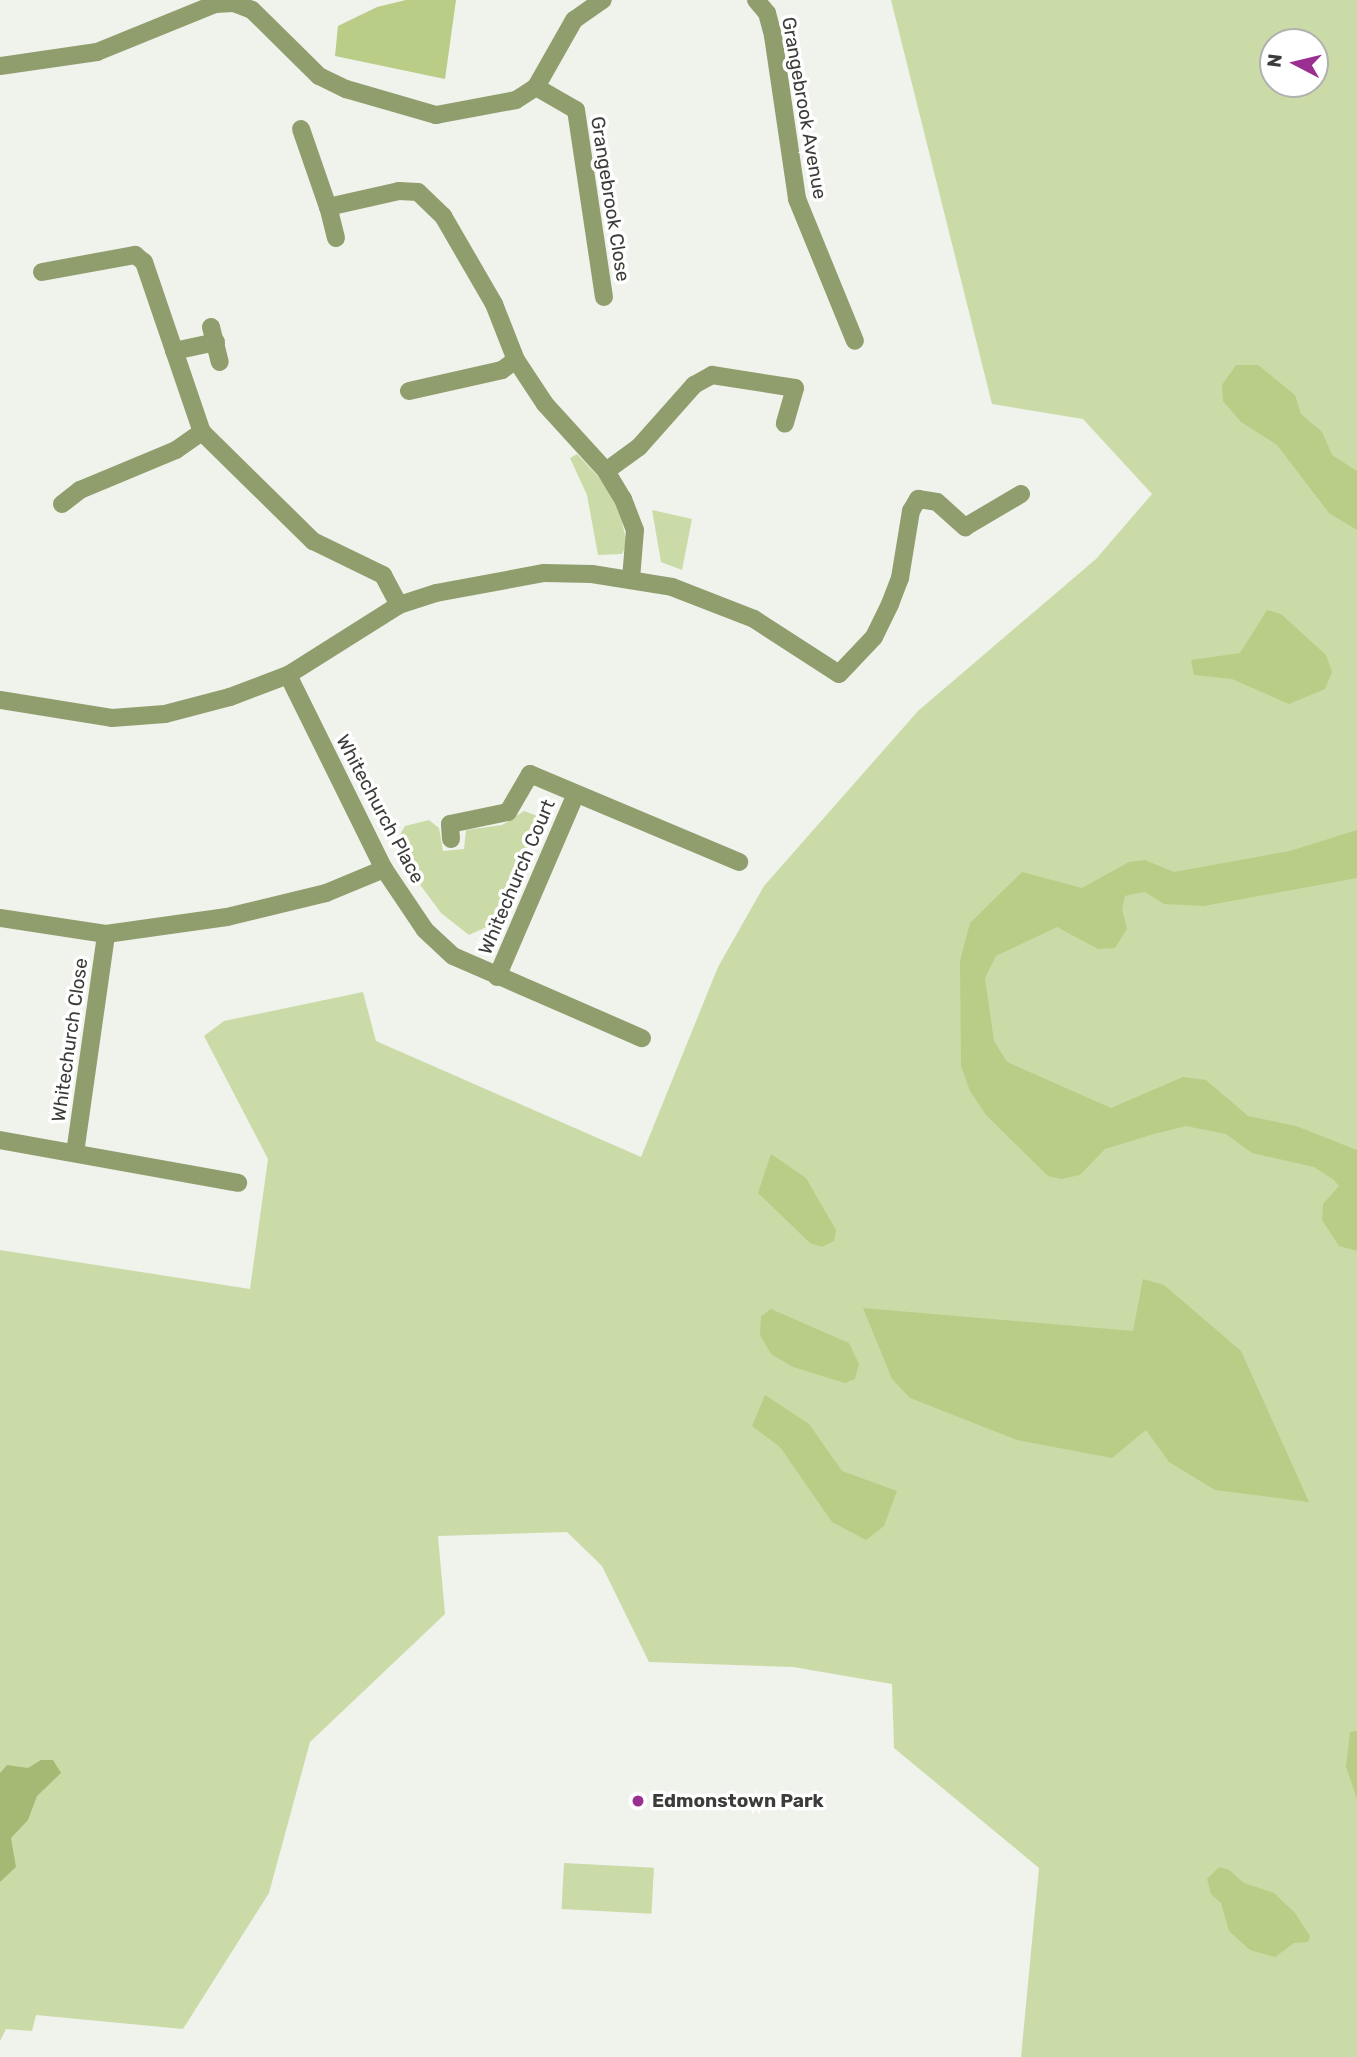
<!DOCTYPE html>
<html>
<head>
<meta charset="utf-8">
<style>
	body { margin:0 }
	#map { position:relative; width:1357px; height:2057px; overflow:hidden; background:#f0f2ec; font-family:Rubik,sans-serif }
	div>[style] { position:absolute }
	.green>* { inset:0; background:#cbdba7; transform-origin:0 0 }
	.forest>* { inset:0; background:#b9cd87 }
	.water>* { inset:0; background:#a6b974 }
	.minor>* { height:18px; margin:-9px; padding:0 9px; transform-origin:9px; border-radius:9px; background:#909e6d }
	.dots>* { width:19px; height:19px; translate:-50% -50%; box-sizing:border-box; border:4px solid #fff; border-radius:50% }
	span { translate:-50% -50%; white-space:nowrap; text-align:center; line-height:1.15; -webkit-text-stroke:7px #fff; paint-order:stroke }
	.street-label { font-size:19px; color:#3c3c3a }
	.poi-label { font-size:19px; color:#3c3c3a; font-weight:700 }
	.left { translate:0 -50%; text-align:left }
	.north { position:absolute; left:1259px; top:28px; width:70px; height:70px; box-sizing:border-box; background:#fff; border:2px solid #b1b1b0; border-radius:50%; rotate:277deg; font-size:19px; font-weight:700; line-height:28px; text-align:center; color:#3c3c3a }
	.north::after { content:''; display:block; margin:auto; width:24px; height:32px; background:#9a2f91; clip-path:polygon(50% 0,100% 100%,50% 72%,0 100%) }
</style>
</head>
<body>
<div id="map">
	<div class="green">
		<div style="clip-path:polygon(evenodd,891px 0,1357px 0,1357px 2057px,1021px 2057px,1039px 1868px,894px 1748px,892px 1684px,793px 1667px,649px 1662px,602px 1566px,567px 1532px,438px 1536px,445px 1614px,310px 1742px,269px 1893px,183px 2029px,36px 2015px,32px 2031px,6px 2029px,0 2041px,0 1250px,250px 1289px,268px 1159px,204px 1036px,224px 1021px,363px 992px,376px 1041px,641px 1157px,718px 967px,764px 886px,918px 711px,1096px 559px,1152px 494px,1083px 419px,992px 404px,891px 0,1273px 42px,1315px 42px,1315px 84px,1273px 84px,1273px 42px)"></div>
		<div style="clip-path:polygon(577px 454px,604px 483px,620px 513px,627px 544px,622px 554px,598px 555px,587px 495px,570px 458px)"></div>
		<div style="clip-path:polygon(652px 510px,692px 519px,682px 570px,661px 562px)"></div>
		<div style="clip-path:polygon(524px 811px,540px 817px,524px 858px,518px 857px,514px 866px,518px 870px,493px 924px,469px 935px,441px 913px,421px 886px,397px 840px,405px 826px,429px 820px,439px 828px,443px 851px,464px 849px,466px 830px,502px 825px)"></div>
		<div style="left:564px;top:1863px;width:90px;height:46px;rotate:3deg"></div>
	</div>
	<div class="forest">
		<div style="clip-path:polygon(406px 0,456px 0,445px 79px,335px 56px,338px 26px,377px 7px)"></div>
		<div style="clip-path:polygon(1236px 365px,1258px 365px,1295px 395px,1301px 414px,1322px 432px,1332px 455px,1357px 471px,1357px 530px,1329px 513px,1277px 445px,1241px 422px,1223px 401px,1222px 385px)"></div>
		<div style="clip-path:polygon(1267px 610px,1281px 614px,1326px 655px,1332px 672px,1325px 689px,1289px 704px,1232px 679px,1194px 675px,1191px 660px,1240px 653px)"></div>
		<div style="clip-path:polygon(1357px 830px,1357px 878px,1204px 906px,1164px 904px,1145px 892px,1133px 894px,1125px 896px,1122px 909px,1127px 929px,1115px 948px,1098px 949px,1057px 927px,996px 956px,985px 978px,994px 1041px,1007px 1062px,1111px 1108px,1183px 1077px,1206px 1080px,1248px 1116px,1296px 1126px,1357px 1150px,1357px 1251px,1339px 1246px,1322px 1220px,1323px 1204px,1339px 1186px,1334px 1180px,1314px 1167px,1252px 1153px,1226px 1134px,1186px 1126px,1154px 1134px,1105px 1149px,1080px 1175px,1061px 1179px,1048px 1176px,986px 1115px,970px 1091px,961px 1066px,960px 961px,970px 923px,1022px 872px,1082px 888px,1129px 862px,1145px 860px,1174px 872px,1290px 851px)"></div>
		<div style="clip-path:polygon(771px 1154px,806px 1178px,836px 1230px,834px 1241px,822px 1247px,810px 1243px,758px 1193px)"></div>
		<div style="clip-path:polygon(1143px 1279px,1164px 1285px,1241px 1351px,1309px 1502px,1215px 1490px,1169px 1462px,1146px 1430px,1112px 1458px,1017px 1440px,910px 1398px,892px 1379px,863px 1308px,1133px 1331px)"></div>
		<div style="clip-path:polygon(771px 1309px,849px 1343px,859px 1364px,855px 1379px,845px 1383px,793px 1367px,771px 1354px,760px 1335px,761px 1316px)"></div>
		<div style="clip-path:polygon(765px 1395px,809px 1424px,842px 1471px,897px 1491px,884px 1526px,866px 1540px,832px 1522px,780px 1447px,752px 1426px)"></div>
		<div style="clip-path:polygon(1357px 1731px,1357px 1799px,1346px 1767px,1350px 1732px)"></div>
		<div style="clip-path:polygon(1219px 1867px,1229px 1870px,1244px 1883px,1274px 1893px,1295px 1913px,1310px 1936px,1308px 1942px,1294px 1943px,1275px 1957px,1250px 1950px,1229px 1931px,1221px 1903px,1211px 1894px,1207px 1879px)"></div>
	</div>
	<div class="water">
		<div style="clip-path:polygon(41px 1760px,53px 1760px,61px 1773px,37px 1796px,28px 1820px,11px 1838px,16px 1867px,0 1882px,0 1773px,7px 1765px,28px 1768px)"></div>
	</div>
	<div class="minor">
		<div style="left:756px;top:0;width:17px;rotate:50deg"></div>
		<div style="left:767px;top:13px;width:24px;rotate:75deg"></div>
		<div style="left:773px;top:36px;width:165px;rotate:81.6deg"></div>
		<div style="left:797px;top:199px;width:153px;rotate:67.8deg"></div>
		<div style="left:0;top:66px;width:98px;rotate:-8.2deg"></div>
		<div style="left:97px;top:52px;width:127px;rotate:-22.1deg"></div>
		<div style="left:215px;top:4px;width:19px;rotate:-3deg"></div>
		<div style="left:234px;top:3px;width:19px;rotate:21deg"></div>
		<div style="left:252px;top:10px;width:94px;rotate:44.6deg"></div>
		<div style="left:319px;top:76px;width:30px;rotate:26deg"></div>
		<div style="left:346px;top:89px;width:94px;rotate:16.1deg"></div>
		<div style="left:436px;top:115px;width:81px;rotate:-10.6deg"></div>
		<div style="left:516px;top:100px;width:24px;rotate:-33deg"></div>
		<div style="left:536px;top:87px;width:77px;rotate:-60.4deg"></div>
		<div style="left:574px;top:20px;width:35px;rotate:-35deg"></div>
		<div style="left:536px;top:87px;width:46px;rotate:29.9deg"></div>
		<div style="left:576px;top:110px;width:189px;rotate:81.5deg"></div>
		<div style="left:301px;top:129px;width:83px;rotate:70.9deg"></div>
		<div style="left:336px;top:238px;width:32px;rotate:-104deg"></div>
		<div style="left:328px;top:207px;width:73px;rotate:-12.7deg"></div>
		<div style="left:399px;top:191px;width:19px;rotate:3deg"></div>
		<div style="left:418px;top:192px;width:35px;rotate:44deg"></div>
		<div style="left:443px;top:216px;width:102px;rotate:59.9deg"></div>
		<div style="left:494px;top:304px;width:60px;rotate:68.6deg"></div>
		<div style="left:42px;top:272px;width:95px;rotate:-10.4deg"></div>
		<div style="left:135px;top:255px;width:11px;rotate:38deg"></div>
		<div style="left:144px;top:262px;width:180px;rotate:71.2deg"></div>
		<div style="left:202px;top:432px;width:156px;rotate:44.5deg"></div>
		<div style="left:313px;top:541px;width:78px;rotate:25.9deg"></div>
		<div style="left:383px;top:575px;width:34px;rotate:62deg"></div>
		<div style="left:211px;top:327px;width:36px;rotate:76deg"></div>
		<div style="left:174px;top:351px;width:43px;rotate:-12.1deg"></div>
		<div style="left:409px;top:391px;width:95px;rotate:-12.7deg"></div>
		<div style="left:502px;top:370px;width:17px;rotate:-36deg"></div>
		<div style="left:516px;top:360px;width:53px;rotate:56.6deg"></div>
		<div style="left:545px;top:404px;width:91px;rotate:47.7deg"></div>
		<div style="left:606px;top:471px;width:33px;rotate:59deg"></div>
		<div style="left:623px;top:499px;width:33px;rotate:69deg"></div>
		<div style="left:635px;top:530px;width:49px;rotate:94.7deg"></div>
		<div style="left:606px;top:471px;width:41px;rotate:-36deg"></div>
		<div style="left:639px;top:447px;width:83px;rotate:-48.4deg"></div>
		<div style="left:694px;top:385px;width:21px;rotate:-29deg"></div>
		<div style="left:712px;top:375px;width:84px;rotate:8.9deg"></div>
		<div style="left:795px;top:388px;width:37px;rotate:106deg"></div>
		<div style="left:62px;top:504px;width:23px;rotate:-38deg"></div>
		<div style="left:80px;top:490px;width:104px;rotate:-22.6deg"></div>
		<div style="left:176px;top:450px;width:32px;rotate:-35deg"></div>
		<div style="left:288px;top:675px;width:216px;rotate:63.7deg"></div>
		<div style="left:384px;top:869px;width:73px;rotate:56.1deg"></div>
		<div style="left:425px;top:930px;width:38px;rotate:43deg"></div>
		<div style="left:453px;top:956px;width:206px;rotate:23.5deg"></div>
		<div style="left:0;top:700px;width:113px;rotate:9.1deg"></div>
		<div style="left:112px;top:718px;width:53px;rotate:-4.3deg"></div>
		<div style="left:165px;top:714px;width:67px;rotate:-14.7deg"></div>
		<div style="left:230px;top:697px;width:62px;rotate:-20.8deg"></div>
		<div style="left:288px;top:675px;width:131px;rotate:-32.2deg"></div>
		<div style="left:399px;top:605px;width:39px;rotate:-18deg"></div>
		<div style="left:436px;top:593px;width:110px;rotate:-10.5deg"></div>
		<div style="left:544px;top:573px;width:48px;rotate:1.2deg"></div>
		<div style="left:592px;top:574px;width:81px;rotate:9.2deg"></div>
		<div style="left:672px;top:587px;width:88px;rotate:21.3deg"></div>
		<div style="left:754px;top:619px;width:101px;rotate:32.9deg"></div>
		<div style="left:839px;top:674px;width:51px;rotate:-46.6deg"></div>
		<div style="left:874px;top:637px;width:37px;rotate:-64deg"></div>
		<div style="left:890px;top:604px;width:28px;rotate:-69deg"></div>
		<div style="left:900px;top:578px;width:68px;rotate:-80.7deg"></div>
		<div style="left:911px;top:511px;width:14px;rotate:-60deg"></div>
		<div style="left:918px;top:499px;width:19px;rotate:9deg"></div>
		<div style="left:937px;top:502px;width:38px;rotate:42deg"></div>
		<div style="left:965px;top:527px;width:65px;rotate:-30.5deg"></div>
		<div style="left:451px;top:839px;width:15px;rotate:-94deg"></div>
		<div style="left:450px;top:824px;width:59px;rotate:-11.7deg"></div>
		<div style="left:508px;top:812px;width:44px;rotate:-59.9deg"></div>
		<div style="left:530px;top:774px;width:227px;rotate:22.8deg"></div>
		<div style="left:0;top:918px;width:107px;rotate:8.6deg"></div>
		<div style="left:106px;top:934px;width:122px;rotate:-8deg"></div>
		<div style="left:227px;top:917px;width:102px;rotate:-13.6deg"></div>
		<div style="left:326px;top:893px;width:63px;rotate:-22.5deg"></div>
		<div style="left:497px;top:977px;width:199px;rotate:-66.7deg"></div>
		<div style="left:0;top:1140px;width:242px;rotate:10.2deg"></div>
		<div style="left:75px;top:1153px;width:221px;rotate:-81.9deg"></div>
	</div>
	<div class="dots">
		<div style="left:638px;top:1801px;background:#9a2f91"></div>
	</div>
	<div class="street-label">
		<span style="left:804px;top:108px;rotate:80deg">Grangebrook Avenue</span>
		<span style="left:610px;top:199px;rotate:81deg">Grangebrook Close</span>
		<span style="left:380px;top:809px;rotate:62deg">Whitechurch Place</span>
		<span style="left:517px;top:877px;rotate:-67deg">Whitechurch Court</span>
		<span style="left:70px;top:1040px;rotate:-82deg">Whitechurch Close</span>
	</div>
	<div class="poi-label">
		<span class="left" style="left:652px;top:1801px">Edmonstown Park</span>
	</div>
	<div class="north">N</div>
</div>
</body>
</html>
